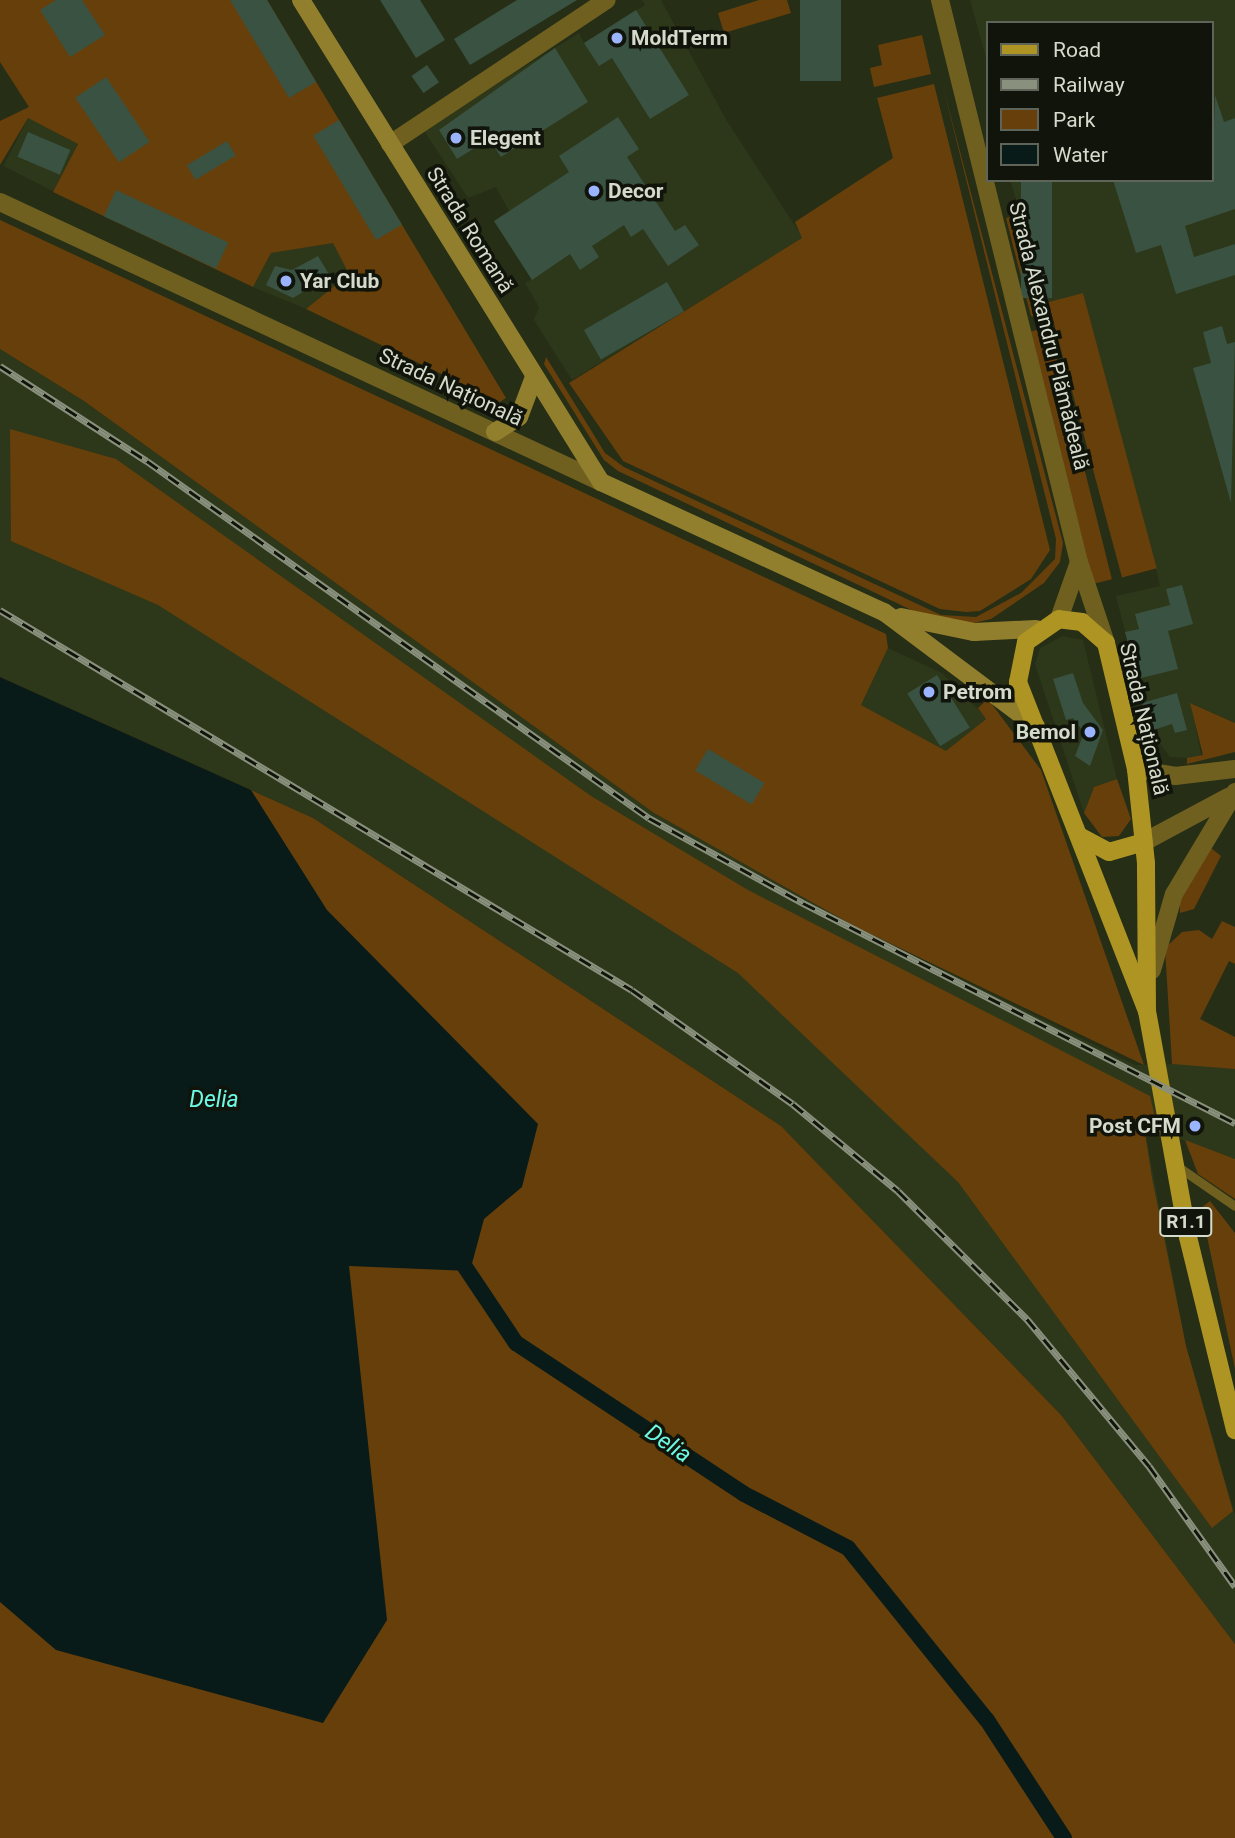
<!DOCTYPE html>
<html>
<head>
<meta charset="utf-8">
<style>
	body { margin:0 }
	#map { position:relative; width:1235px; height:1838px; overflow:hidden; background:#262e16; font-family:Roboto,sans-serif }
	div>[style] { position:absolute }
	.built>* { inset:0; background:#2d3719; transform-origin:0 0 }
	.green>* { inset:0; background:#673f0b; transform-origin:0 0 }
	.water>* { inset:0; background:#081b18 }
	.canal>* { height:16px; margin:-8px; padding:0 8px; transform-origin:8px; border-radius:8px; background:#081b18 }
	.building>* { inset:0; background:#3a5241; transform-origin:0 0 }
	.service>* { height:9px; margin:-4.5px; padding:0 4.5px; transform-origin:4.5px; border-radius:4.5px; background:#6f6020 }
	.minor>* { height:18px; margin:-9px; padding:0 9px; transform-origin:9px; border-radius:9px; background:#6f6020 }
	.tertiary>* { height:18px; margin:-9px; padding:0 9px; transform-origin:9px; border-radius:9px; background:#6f6020 }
	.secondary>* { height:18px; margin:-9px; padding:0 9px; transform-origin:9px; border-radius:9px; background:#927f2d }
	.primary>* { height:18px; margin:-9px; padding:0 9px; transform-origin:9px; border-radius:9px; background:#ae9523 }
	.rail>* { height:7px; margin-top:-3.5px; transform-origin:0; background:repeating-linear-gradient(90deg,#11140a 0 13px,#89907d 0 26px); box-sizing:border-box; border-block:2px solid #89907d }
	.dots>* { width:19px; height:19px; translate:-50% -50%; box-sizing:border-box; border:4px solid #11140a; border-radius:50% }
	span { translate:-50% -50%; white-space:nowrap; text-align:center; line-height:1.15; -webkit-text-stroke:7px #11140a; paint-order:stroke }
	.shield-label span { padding:2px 5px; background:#11140a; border:2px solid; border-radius:5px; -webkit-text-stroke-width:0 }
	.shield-label { font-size:19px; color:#d5dbcc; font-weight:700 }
	.poi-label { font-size:21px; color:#d5dbcc; font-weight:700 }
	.left { translate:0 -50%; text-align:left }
	.right { translate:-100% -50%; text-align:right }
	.street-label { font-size:21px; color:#d5dbcc }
	.water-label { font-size:23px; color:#6cfae5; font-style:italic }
	.legend { position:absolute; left:986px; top:21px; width:228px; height:161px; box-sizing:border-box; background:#11140a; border:2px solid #5f6458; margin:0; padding:9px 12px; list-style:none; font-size:21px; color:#d5dbcc }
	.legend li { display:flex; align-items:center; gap:14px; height:35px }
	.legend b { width:35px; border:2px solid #5f6458 }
</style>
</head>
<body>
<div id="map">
	<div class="built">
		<div style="clip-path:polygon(642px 0,661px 0,727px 121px,803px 238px,572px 380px,534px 320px,539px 307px,525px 283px,532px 279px,494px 221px,509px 211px,496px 187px,468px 198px,423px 129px,579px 33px,584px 43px,645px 5px)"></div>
		<div style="clip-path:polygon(970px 0,1235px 0,1235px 723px,1191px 703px,1202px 759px,1170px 757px,1150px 731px,1116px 596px,1160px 586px,1156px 569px,1083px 294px,1048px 303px,1010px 180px,1212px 180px,1212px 23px,988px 23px,988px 65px)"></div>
		<div style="left:28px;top:118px;width:56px;height:54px;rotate:27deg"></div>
		<div style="clip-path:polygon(333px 242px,349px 274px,306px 309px,253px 287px,271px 253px)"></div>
		<div style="clip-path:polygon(0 349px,84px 401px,654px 813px,856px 927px,1135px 1065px,1215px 1063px,1235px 1069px,1235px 1159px,1144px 1126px,1186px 1346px,1235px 1515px,1235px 1644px,1062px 1416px,781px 1126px,313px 818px,0 677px)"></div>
		<div style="clip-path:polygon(1063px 636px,1083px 640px,1117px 779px,1094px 787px,1084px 813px,1035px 664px,1040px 648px)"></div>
		<div style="clip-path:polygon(888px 648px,942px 673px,987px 718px,946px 752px,861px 705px)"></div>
	</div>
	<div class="green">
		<div style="clip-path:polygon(0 0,267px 0,506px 398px,500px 402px,306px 309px,349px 274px,333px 243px,271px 253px,253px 287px,53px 192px,78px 144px,28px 118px,0 165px,0 121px,29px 107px,0 62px)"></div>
		<div style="clip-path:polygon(759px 0,787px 0,791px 13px,724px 33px,718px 13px)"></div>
		<div style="clip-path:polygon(922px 35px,931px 74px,874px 87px,870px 68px,882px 65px,878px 45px)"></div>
		<div style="clip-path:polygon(942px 83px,1063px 543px,1060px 562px,1044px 583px,991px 619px,965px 625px,922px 615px,618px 471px,604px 460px,544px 364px,546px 357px,605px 453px,624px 467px,941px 615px,976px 617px,1021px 593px,1055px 559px,1056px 539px)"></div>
		<div style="clip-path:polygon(934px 84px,1050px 550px,1031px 579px,980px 611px,966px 612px,940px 609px,623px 461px,569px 383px,802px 238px,795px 222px,893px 158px,877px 98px)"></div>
		<div style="clip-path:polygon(1013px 216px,1046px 318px,1042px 319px,1031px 316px,1006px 218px)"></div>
		<div style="clip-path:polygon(0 220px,886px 634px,888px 648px,861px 705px,946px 751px,986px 719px,978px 708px,988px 699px,1041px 770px,1144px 1065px,856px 927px,654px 813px,84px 401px,0 349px)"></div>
		<div style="left:1083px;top:293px;width:285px;height:36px;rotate:75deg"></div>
		<div style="left:1049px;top:327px;width:260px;height:20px;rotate:76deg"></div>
		<div style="clip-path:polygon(10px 429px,116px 459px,591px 796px,748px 890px,1150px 1096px,1158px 1130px,1144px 1126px,1152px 1178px,1186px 1346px,1233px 1511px,1212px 1528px,958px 1182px,738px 973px,158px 605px,11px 541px)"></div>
		<div style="clip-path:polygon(0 677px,313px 818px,781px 1126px,1062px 1416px,1235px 1644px,1235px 1838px,0 1838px)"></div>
		<div style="clip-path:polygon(1190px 703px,1235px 723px,1235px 752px,1187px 764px,1187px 758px,1203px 755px)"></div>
		<div style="clip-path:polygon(1117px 779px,1131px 819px,1119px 836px,1102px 837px,1084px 813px,1094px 787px)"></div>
		<div style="clip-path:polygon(1211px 848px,1221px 856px,1194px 909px,1180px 913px,1180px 899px)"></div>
		<div style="clip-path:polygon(1222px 921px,1235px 927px,1235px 964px,1229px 961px,1200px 1019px,1235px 1037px,1235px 1069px,1172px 1064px,1165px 948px,1182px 932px,1199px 930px,1212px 939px)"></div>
		<div style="clip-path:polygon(1185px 1140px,1235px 1159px,1235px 1199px,1198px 1174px)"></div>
		<div style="clip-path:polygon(1210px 1201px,1235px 1233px,1235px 1369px,1201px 1208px)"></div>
	</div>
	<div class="water">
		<div style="clip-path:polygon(0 677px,251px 790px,327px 910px,538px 1124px,522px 1187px,484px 1219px,470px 1271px,349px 1266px,387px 1620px,323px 1723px,56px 1650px,0 1602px)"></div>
	</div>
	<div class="canal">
		<div style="left:457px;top:1255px;width:106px;rotate:56.2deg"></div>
		<div style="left:516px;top:1343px;width:273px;rotate:33.5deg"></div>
		<div style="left:744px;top:1494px;width:117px;rotate:27.4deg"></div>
		<div style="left:848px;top:1548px;width:221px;rotate:51.1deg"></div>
		<div style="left:987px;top:1720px;width:141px;rotate:56.9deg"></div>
	</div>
	<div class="building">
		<div style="clip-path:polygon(56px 0,82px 0,105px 35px,70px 57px,40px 10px)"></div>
		<div style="clip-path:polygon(230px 0,267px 0,316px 82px,289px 98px)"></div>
		<div style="clip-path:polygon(380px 0,420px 0,445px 40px,416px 58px)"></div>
		<div style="clip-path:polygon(517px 0,577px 0,470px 65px,454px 39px)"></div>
		<div style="left:800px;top:0;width:41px;height:81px"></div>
		<div style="clip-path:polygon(636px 10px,689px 95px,650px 119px,612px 58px,599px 66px,584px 43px)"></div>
		<div style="clip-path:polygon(555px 48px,588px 102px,501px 157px,489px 139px,457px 159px,439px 130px)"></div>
		<div style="left:427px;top:65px;width:21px;height:19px;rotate:55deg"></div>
		<div style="left:106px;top:77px;width:78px;height:37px;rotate:56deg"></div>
		<div style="clip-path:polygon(1215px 95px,1224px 122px,1235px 118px,1235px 209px,1185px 226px,1194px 257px,1235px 244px,1235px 275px,1176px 294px,1161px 245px,1136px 253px,1113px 180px,1212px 180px)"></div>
		<div style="clip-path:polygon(618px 117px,639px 149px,627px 157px,675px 231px,685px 225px,699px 245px,668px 266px,643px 229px,631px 237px,624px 225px,592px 246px,599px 257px,580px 270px,570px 254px,532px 280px,494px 221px,569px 172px,559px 156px)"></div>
		<div style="left:339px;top:120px;width:122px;height:30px;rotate:59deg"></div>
		<div style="left:28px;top:132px;width:46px;height:27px;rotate:23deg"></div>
		<div style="left:227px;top:141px;width:17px;height:47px;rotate:59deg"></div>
		<div style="left:1021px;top:180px;width:31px;height:118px"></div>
		<div style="left:116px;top:190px;width:124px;height:29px;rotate:25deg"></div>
		<div style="clip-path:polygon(318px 256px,330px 276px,293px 298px,266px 285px,275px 266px,292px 270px)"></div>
		<div style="left:667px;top:282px;width:34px;height:96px;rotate:60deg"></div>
		<div style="clip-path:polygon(1222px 326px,1227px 344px,1235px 342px,1231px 503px,1193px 368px,1211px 363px,1203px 332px)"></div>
		<div style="clip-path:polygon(1182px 585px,1193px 624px,1168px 631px,1178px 669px,1137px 679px,1125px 632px,1139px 629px,1135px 614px,1170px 605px,1166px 589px)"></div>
		<div style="clip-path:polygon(1073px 673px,1083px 703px,1103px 730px,1090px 766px,1075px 756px,1084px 733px,1073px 718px,1066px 720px,1053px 679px)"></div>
		<div style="left:937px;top:675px;width:62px;height:35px;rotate:58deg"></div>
		<div style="clip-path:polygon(1177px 693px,1187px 730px,1175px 733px,1172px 724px,1150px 731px,1142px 703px)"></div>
		<div style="left:708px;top:749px;width:66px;height:25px;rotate:31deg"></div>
	</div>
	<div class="service">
		<div style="left:1177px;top:1166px;width:70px;rotate:34.6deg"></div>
	</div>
	<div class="minor">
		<div style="left:390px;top:144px;width:260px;rotate:-33.6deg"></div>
	</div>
	<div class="tertiary">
		<div style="left:940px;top:0;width:579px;rotate:76.11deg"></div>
		<div style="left:1079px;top:562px;width:85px;rotate:71.6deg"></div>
		<div style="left:0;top:202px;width:663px;rotate:24.98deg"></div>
		<div style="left:1059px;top:619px;width:60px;rotate:-70.7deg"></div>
		<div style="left:1136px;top:769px;width:40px;rotate:10deg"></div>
		<div style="left:1175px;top:776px;width:60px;rotate:-6.7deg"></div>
		<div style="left:1144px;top:842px;width:95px;rotate:-28.2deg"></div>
		<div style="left:1152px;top:970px;width:79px;rotate:-73.9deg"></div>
		<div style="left:1174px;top:894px;width:119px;rotate:-59.1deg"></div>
	</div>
	<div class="secondary">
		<div style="left:301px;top:0;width:568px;rotate:58.1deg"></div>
		<div style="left:601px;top:482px;width:311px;rotate:24.7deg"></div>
		<div style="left:884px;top:612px;width:190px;rotate:36.9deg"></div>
		<div style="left:495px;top:432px;width:28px;rotate:-32deg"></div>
		<div style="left:519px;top:417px;width:43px;rotate:-69.4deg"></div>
		<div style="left:901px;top:617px;width:75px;rotate:11.6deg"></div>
		<div style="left:974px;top:632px;width:62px;rotate:-2.8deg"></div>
	</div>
	<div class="primary">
		<div style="left:1079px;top:836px;width:34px;rotate:28deg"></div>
		<div style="left:1109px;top:852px;width:36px;rotate:-16deg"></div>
		<div style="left:1147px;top:1011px;width:148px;rotate:-90.4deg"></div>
		<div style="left:1146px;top:863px;width:95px;rotate:-96.1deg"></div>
		<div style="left:1136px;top:769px;width:130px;rotate:-103.4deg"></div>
		<div style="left:1106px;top:643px;width:32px;rotate:-139deg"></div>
		<div style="left:1082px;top:622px;width:23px;rotate:-173deg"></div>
		<div style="left:1059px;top:619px;width:40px;rotate:145.1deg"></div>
		<div style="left:1026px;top:642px;width:41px;rotate:101.3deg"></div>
		<div style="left:1018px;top:682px;width:353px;rotate:68.6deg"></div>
		<div style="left:1147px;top:1011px;width:230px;rotate:79.7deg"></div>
		<div style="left:1188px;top:1237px;width:199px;rotate:76.3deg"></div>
	</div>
	<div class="rail">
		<div style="left:0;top:366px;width:175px;rotate:32.9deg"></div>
		<div style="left:147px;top:461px;width:616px;rotate:35.42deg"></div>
		<div style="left:649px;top:818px;width:176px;rotate:28.9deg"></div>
		<div style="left:803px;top:903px;width:485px;rotate:27deg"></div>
		<div style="left:0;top:610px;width:737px;rotate:31.02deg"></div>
		<div style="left:632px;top:990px;width:197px;rotate:35.3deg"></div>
		<div style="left:793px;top:1104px;width:136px;rotate:39.6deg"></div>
		<div style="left:898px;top:1191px;width:182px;rotate:44.8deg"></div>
		<div style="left:1027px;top:1319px;width:191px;rotate:50.3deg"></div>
		<div style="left:1149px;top:1466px;width:148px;rotate:54.4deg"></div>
	</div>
	<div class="dots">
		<div style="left:617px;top:38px;background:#9ab5fd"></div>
		<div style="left:456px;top:138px;background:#9ab5fd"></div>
		<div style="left:594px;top:191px;background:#9ab5fd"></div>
		<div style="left:286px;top:281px;background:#9ab5fd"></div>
		<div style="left:929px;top:692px;background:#9ab5fd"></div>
		<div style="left:1090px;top:732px;background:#9ab5fd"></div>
		<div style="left:1195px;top:1126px;background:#9ab5fd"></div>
	</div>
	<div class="shield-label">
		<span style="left:1186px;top:1222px">R1.1</span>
	</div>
	<div class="poi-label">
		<span class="left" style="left:631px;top:38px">MoldTerm</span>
		<span class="left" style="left:470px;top:138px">Elegent</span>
		<span class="left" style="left:608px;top:191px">Decor</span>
		<span class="left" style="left:300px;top:281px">Yar Club</span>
		<span class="left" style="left:943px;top:692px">Petrom</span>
		<span class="right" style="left:1076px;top:732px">Bemol</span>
		<span class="right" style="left:1181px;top:1126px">Post CFM</span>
	</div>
	<div class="street-label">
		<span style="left:470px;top:230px;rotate:58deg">Strada Romană</span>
		<span style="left:1049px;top:336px;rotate:76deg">Strada Alexandru Plămădeală</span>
		<span style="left:451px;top:387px;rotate:25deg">Strada Națională</span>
		<span style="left:1144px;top:719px;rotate:77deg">Strada Națională</span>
	</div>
	<div class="water-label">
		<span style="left:214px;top:1100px">Delia</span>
		<span style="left:668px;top:1444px;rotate:34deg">Delia</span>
	</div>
	<ul class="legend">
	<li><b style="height:9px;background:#ae9523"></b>Road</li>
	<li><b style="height:9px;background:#89907d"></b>Railway</li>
	<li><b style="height:19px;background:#673f0b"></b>Park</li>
	<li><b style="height:19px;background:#081b18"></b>Water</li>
	</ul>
</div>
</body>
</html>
